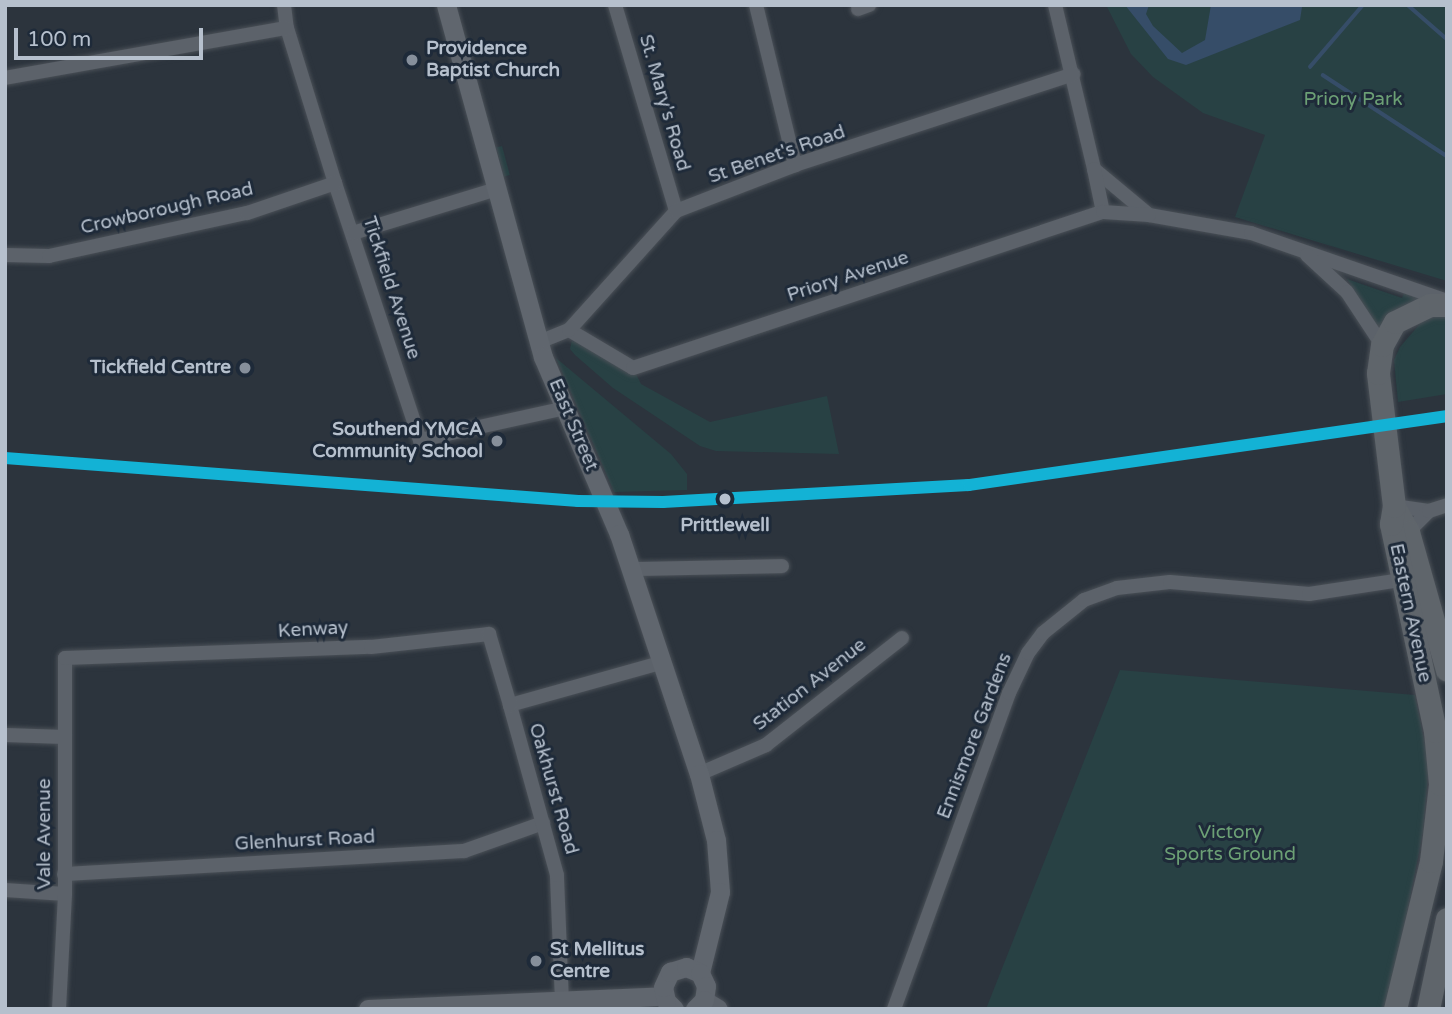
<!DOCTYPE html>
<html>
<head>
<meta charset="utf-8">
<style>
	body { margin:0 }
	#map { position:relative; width:1452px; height:1014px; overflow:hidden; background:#2c343d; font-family:"Varela Round",sans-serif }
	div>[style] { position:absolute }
	.green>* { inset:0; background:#284144; transform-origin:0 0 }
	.water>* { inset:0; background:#364d68 }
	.stream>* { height:3.5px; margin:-1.75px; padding:0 1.75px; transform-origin:1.75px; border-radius:1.75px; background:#364d68 }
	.roads { filter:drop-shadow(0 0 2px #4a5057) drop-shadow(0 0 2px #4a5057) }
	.minor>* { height:14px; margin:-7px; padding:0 7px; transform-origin:7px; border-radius:7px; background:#5c626a }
	.tertiary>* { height:18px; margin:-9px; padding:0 9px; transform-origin:9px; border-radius:9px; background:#5c626a }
	.secondary>* { height:19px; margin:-9.5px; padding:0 9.5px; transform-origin:9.5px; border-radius:9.5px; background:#60666e }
	.primary>* { height:23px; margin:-11.5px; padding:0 11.5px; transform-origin:11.5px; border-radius:11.5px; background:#5f656b }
	.rail-1>* { height:12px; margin:-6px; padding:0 6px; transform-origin:6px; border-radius:6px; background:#13b2d5 }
	.dots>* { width:19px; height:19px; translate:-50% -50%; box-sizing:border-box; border:4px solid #1e2a39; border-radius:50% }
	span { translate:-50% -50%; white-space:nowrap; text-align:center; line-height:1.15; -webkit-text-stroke:6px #1e2a39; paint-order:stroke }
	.poi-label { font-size:19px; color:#b6c0cd; font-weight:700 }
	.left { translate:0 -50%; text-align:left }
	.right { translate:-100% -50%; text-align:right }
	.park-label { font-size:19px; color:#6ca075 }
	.street-label { font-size:19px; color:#b6c0cd }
	.stop-label { font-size:19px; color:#b6c0cd; font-weight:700 }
	.frame { position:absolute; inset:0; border:7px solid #b6c0cd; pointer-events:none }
	.scale { position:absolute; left:14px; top:28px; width:189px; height:32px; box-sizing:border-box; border:4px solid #b6c0cd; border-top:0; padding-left:9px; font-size:21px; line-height:24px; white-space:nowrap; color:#b6c0cd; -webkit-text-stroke:5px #1e2a39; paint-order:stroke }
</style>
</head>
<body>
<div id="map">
	<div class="green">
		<div style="clip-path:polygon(1106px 5px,1447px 5px,1447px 281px,1235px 217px,1265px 135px,1203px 113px,1153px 77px,1131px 54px)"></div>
		<div style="left:502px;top:146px;width:30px;height:6px;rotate:75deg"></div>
		<div style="clip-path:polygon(1347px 279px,1402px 298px,1406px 289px,1434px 297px,1380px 331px)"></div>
		<div style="clip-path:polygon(1447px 314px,1447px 394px,1398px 402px,1394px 360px,1400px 347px,1425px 318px)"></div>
		<div style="clip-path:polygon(572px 340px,633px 368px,641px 384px,710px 422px,827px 396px,839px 454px,716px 451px,700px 446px,613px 388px,575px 355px,570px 349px)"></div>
		<div style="clip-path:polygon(556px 358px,671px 454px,687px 474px,687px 490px,614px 492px)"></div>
		<div style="clip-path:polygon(1120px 670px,1415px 695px,1429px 764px,1423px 832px,1388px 1009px,986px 1009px)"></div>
	</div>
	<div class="water">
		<div style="clip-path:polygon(1125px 5px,1149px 5px,1146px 14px,1153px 26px,1182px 53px,1205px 40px,1211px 5px,1302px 7px,1300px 20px,1186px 65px,1168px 59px)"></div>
	</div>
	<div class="stream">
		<div style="left:1408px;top:5px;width:52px;rotate:41.1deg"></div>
		<div style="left:1310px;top:67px;width:82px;rotate:-49.5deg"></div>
		<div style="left:1323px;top:75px;width:148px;rotate:33.2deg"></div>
	</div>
	<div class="roads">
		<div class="minor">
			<div style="left:284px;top:5px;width:23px;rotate:83deg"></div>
			<div style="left:287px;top:28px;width:162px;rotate:72.8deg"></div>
			<div style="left:335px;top:183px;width:271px;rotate:71.7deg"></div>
			<div style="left:420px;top:440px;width:148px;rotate:-12.4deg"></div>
			<div style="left:615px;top:5px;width:215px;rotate:73.5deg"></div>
			<div style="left:756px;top:5px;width:165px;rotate:76.3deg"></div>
			<div style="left:1055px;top:5px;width:169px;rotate:76.6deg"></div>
			<div style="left:1094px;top:169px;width:72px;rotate:39.9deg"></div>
			<div style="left:1149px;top:215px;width:104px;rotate:10deg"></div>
			<div style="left:1251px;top:233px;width:205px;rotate:19.1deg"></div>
			<div style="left:858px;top:9px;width:12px;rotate:-20deg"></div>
			<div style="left:5px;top:78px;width:286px;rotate:-10.1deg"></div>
			<div style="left:1094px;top:169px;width:44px;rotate:78.2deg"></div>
			<div style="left:353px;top:233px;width:151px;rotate:-17deg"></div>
			<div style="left:5px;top:255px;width:44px;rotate:1.3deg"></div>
			<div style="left:49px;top:256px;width:203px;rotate:-12.3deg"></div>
			<div style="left:247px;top:213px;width:93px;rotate:-18.8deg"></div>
			<div style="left:1307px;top:255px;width:54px;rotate:42.8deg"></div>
			<div style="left:1347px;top:292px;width:64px;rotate:56.6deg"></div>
			<div style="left:569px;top:330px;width:74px;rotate:30.7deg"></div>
			<div style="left:633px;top:368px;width:495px;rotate:-18.4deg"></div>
			<div style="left:1103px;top:212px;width:46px;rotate:3.7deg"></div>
			<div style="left:539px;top:342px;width:32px;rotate:-22deg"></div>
			<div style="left:569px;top:330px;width:160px;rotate:-48deg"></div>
			<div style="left:676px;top:211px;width:128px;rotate:-21.1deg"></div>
			<div style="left:795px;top:165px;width:293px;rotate:-18.1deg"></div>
			<div style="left:1394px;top:506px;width:35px;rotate:8deg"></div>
			<div style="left:1408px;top:532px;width:30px;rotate:-45deg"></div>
			<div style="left:1429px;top:511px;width:19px;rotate:-18deg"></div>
			<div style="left:632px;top:569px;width:150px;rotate:-1.1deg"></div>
			<div style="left:5px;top:735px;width:60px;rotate:1.9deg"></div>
			<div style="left:699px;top:774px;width:73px;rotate:-23.4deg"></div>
			<div style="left:766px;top:745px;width:173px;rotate:-38.2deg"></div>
			<div style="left:64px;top:874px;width:401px;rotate:-3.3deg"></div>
			<div style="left:464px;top:851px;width:84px;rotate:-19.5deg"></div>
			<div style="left:5px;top:890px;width:60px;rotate:3.8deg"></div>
			<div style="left:562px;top:1002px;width:127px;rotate:-92.3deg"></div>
			<div style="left:557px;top:875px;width:176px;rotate:-105.5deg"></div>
			<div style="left:510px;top:705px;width:160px;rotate:-15.6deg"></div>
			<div style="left:59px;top:1009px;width:115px;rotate:-87deg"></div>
			<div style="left:65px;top:894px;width:236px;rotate:-90deg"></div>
			<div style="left:65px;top:658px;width:306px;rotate:-2.1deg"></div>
			<div style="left:371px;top:647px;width:119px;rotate:-6.3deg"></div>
			<div style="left:489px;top:634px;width:74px;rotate:73.5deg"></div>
			<div style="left:894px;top:1009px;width:336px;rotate:-70deg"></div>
			<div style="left:1009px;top:693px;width:44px;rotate:-64.6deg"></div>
			<div style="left:1028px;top:653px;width:25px;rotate:-53deg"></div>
			<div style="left:1043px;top:633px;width:53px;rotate:-38.8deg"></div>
			<div style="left:1084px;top:600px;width:35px;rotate:-20deg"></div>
			<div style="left:1117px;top:588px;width:53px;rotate:-6.5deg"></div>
			<div style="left:1170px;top:582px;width:140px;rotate:4.9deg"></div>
			<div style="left:1309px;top:594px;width:92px;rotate:-8.7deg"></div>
		</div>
		<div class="tertiary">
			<div style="left:704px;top:1000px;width:17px;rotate:31deg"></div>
		</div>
		<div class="secondary">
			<div style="left:446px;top:5px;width:365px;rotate:74.6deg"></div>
			<div style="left:543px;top:357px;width:193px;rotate:66.8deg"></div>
			<div style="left:619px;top:534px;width:253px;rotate:71.6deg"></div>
			<div style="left:699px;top:774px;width:68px;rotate:75.6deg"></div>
			<div style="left:716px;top:840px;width:52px;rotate:85.6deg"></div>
			<div style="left:720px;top:892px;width:83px;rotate:103.9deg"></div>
			<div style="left:368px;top:1009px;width:295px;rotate:-2.5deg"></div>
			<div style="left:674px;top:1009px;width:11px;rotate:-135deg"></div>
			<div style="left:666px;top:1001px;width:14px;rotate:-102deg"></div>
			<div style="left:663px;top:987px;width:17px;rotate:-65deg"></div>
			<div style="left:670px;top:972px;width:17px;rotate:-17deg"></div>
			<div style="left:686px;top:967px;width:15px;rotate:23deg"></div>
			<div style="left:700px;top:973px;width:14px;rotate:65deg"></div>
			<div style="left:706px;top:986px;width:14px;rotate:98deg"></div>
			<div style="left:704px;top:1000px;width:13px;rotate:135deg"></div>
		</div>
		<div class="primary">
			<div style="left:1397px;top:512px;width:23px;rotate:61deg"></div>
			<div style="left:1408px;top:532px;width:143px;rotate:74.2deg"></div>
			<div style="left:1395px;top:1009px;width:152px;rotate:-76.3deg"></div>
			<div style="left:1431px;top:861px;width:78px;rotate:-83.3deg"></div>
			<div style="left:1440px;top:784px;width:53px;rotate:-95.4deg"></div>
			<div style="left:1435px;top:731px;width:212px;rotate:-102deg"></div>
			<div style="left:1391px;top:524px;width:18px;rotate:-81deg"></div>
			<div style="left:1394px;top:506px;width:134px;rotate:-96.9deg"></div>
			<div style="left:1378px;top:373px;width:28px;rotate:-82deg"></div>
			<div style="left:1382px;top:345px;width:26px;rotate:-61deg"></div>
			<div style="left:1395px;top:322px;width:39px;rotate:-26deg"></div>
			<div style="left:1430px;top:305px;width:17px"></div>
			<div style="left:1428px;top:1009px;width:92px;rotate:-78.1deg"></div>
		</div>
	</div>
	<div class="rail-1">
		<div style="left:5px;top:458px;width:575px;rotate:4.29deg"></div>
		<div style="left:578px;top:501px;width:85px;rotate:0.7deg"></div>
		<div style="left:663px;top:502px;width:306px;rotate:-3.2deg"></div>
		<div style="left:969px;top:485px;width:483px;rotate:-8.2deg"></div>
	</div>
	<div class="dots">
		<div style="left:412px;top:60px;background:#868f9b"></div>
		<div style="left:245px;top:368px;background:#868f9b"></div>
		<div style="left:497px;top:441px;background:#868f9b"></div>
		<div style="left:725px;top:499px;background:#b6c0cd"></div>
		<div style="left:536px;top:961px;background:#868f9b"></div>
	</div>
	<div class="poi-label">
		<span class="left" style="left:426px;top:60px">Providence<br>Baptist Church</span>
		<span class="right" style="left:231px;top:368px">Tickfield Centre</span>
		<span class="right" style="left:483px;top:441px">Southend YMCA<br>Community School</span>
		<span class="left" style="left:550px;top:961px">St Mellitus<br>Centre</span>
	</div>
	<div class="park-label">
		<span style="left:1353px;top:100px">Priory Park</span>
		<span style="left:1230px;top:844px">Victory<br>Sports Ground</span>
	</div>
	<div class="street-label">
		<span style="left:664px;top:103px;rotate:74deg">St. Mary's Road</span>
		<span style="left:777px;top:155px;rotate:-19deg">St Benet's Road</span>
		<span style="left:167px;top:209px;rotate:-13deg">Crowborough Road</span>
		<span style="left:848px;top:277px;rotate:-18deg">Priory Avenue</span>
		<span style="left:391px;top:288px;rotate:72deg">Tickfield Avenue</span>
		<span style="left:573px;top:425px;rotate:67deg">East Street</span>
		<span style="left:1410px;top:613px;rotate:78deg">Eastern Avenue</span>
		<span style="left:313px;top:630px;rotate:-3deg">Kenway</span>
		<span style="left:810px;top:685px;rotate:-38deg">Station Avenue</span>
		<span style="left:975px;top:736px;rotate:-69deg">Ennismore Gardens</span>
		<span style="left:553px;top:789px;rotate:74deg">Oakhurst Road</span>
		<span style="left:45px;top:834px;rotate:-90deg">Vale Avenue</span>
		<span style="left:305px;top:841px;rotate:-3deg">Glenhurst Road</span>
	</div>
	<div class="stop-label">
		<span style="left:725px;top:526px">Prittlewell</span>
	</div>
	<div class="frame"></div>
	<div class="scale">100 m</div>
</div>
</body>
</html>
